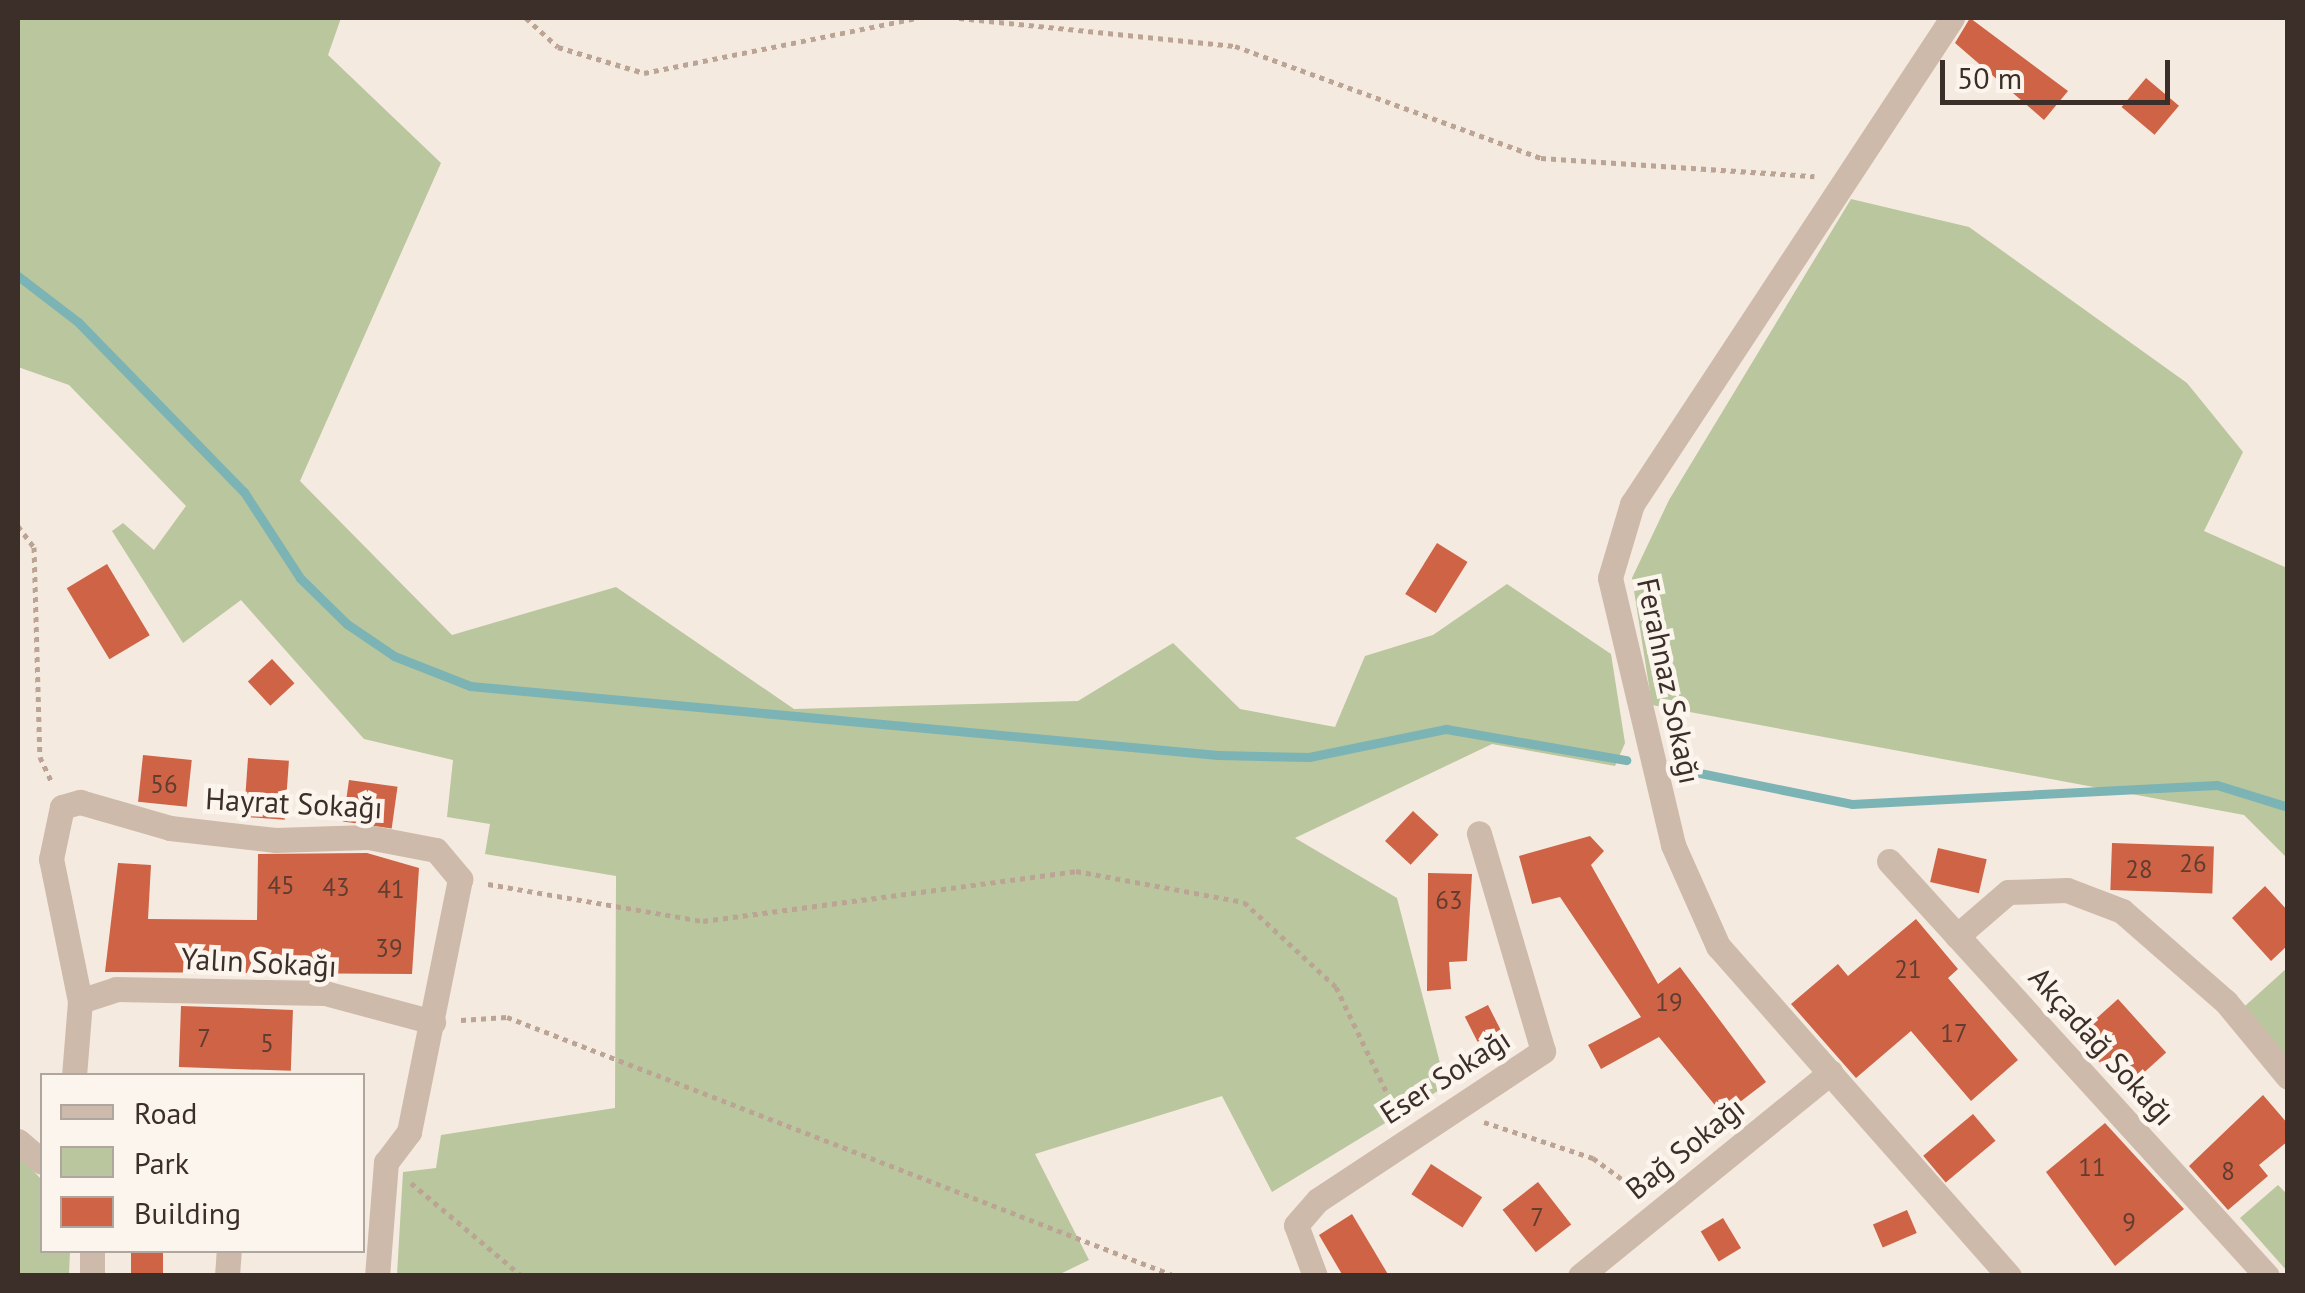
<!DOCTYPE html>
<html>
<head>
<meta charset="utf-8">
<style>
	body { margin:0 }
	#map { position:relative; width:2305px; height:1293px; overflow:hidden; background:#f5eae0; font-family:"PT Sans",sans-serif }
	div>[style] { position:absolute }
	.green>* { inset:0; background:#b9c69e }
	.stream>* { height:9px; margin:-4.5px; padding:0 4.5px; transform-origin:4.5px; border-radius:4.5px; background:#7cb3b4 }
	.building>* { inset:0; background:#ce6345; transform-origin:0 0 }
	.path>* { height:5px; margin-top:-2.5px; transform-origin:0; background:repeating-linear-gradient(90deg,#bba494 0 5px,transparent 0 10px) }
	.minor>* { height:25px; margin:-12.5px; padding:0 12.5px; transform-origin:12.5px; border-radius:12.5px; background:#cebaaa }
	span { translate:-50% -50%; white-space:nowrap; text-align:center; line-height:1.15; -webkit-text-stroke:9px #fcf5ed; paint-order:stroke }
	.number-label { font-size:25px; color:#603c31 }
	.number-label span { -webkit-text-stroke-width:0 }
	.street-label { font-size:30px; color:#3c2f2a }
	.frame { position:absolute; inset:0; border:20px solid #3c2f2a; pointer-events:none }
	.legend { position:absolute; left:40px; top:1073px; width:325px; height:180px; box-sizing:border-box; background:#fcf5ed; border:2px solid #afa69f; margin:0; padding:12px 18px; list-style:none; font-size:30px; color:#3c2f2a }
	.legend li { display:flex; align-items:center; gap:20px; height:50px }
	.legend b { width:50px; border:2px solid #afa69f }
	.scale { position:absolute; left:1940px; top:60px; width:230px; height:45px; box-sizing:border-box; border:5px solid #3c2f2a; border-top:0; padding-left:12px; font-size:30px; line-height:35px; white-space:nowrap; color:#3c2f2a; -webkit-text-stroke:8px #fcf5ed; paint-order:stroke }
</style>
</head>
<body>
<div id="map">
	<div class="green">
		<div style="clip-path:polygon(18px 18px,341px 18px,328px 55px,441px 163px,300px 481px,452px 635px,616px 587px,794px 709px,1078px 701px,1173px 643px,1240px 709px,1335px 727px,1365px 656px,1433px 635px,1507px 584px,1611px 654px,1625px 743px,1615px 766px,1492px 744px,1295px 838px,1397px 898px,1446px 1086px,1272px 1192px,1222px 1096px,1035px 1154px,1089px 1260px,1058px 1275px,397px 1275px,403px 1172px,436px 1168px,441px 1135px,615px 1108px,616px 876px,485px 854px,490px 824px,447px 817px,453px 760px,364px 739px,241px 600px,183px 643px,112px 531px,123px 523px,154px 550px,186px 506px,69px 385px,18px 367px)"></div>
		<div style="clip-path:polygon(1851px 199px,1969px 227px,2187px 383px,2243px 452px,2204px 531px,2287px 568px,2287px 858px,2244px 815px,1652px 705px,1632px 578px,1669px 500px)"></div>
		<div style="clip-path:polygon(2287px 968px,2287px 1074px,2235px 1015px)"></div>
		<div style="clip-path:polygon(18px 1155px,42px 1180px,42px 1250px,70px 1251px,69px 1275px,18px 1275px)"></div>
		<div style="clip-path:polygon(2278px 1185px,2287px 1194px,2287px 1271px,2240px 1218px)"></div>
	</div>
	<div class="stream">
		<div style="left:18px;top:276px;width:76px;rotate:37.5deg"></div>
		<div style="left:78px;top:322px;width:238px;rotate:45.7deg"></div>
		<div style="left:244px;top:492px;width:103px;rotate:56.9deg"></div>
		<div style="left:300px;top:578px;width:66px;rotate:44.4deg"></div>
		<div style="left:347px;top:624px;width:57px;rotate:34.2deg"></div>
		<div style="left:394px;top:656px;width:82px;rotate:21.5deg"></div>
		<div style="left:470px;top:686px;width:751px;rotate:5.27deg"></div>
		<div style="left:1218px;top:755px;width:91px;rotate:1.3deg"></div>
		<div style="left:1309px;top:757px;width:140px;rotate:-11.6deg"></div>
		<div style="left:1446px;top:729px;width:183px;rotate:9.8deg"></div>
		<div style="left:1685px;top:770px;width:170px;rotate:11.5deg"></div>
		<div style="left:1852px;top:804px;width:365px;rotate:-3deg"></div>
		<div style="left:2217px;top:785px;width:74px;rotate:17.2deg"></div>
	</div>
	<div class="building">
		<div style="clip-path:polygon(1970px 18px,2068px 91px,2044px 120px,1955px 43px)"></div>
		<div style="left:2146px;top:78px;width:43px;height:38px;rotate:40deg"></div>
		<div style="left:1437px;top:543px;width:36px;height:60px;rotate:32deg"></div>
		<div style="left:107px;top:564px;width:83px;height:47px;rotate:59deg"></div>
		<div style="left:272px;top:659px;width:33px;height:33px;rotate:47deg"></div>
		<div style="left:143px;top:755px;width:49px;height:47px;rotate:6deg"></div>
		<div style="left:248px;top:758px;width:41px;height:59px;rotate:4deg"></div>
		<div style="left:349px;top:780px;width:49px;height:42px;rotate:8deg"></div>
		<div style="left:1413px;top:811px;width:35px;height:41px;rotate:43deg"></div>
		<div style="clip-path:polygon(1590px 836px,1604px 851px,1591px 865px,1658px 984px,1680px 967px,1766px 1082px,1723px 1115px,1659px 1037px,1601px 1069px,1588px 1045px,1641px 1017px,1560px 897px,1532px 904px,1519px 856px)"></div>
		<div style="left:2112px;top:843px;width:102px;height:47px;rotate:2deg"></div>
		<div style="left:1938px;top:848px;width:50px;height:35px;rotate:13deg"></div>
		<div style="clip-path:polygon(367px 853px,419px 868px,412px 974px,105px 972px,118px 863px,151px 865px,148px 919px,257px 920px,258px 854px)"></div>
		<div style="clip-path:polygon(1428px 873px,1472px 874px,1467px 961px,1449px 962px,1451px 989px,1427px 991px)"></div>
		<div style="clip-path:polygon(2265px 886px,2288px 911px,2288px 945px,2271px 961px,2232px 918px)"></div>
		<div style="clip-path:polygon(1916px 919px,1958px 969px,1948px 978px,2018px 1060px,1971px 1101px,1911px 1031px,1856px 1078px,1791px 1004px,1838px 964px,1848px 976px)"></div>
		<div style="left:2118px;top:999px;width:72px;height:56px;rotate:48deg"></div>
		<div style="left:1488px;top:1005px;width:28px;height:26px;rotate:63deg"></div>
		<div style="left:181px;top:1006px;width:112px;height:61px;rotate:2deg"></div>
		<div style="clip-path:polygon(2263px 1095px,2288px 1124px,2288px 1141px,2259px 1165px,2268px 1176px,2228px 1210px,2189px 1166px)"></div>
		<div style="left:1973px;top:1114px;width:35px;height:65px;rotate:50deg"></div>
		<div style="clip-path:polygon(2105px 1123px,2184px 1209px,2115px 1266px,2046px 1172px)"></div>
		<div style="left:1431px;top:1164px;width:61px;height:36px;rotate:33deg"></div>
		<div style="left:1538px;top:1182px;width:54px;height:45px;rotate:52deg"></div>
		<div style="left:1907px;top:1210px;width:25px;height:37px;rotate:67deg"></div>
		<div style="clip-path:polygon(1352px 1214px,1389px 1276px,1343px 1276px,1319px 1235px)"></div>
		<div style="left:1723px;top:1218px;width:35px;height:26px;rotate:59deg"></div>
		<div style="left:131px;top:1250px;width:32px;height:26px"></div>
	</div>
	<div class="path">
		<div style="left:526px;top:18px;width:43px;rotate:42.2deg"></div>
		<div style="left:558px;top:47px;width:90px;rotate:16.8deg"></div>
		<div style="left:644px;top:73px;width:279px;rotate:-11.4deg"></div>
		<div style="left:959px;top:18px;width:277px;rotate:5.8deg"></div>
		<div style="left:1235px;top:46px;width:326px;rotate:20.1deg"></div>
		<div style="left:1541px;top:158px;width:274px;rotate:3.8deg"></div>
		<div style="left:18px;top:526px;width:26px;rotate:53deg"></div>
		<div style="left:34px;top:547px;width:210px;rotate:88.4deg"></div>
		<div style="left:40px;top:757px;width:26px;rotate:65deg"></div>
		<div style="left:488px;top:884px;width:218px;rotate:9.8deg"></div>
		<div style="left:703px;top:921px;width:376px;rotate:-7.6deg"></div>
		<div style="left:1076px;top:871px;width:171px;rotate:10.5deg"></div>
		<div style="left:1244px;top:902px;width:125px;rotate:42.7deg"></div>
		<div style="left:1336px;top:987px;width:143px;rotate:64.3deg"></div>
		<div style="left:461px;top:1020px;width:46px;rotate:-3.7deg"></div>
		<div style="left:507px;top:1017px;width:716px;rotate:21.19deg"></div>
		<div style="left:1484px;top:1122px;width:115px;rotate:18.3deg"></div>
		<div style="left:1593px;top:1158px;width:59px;rotate:36.1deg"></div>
		<div style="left:411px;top:1183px;width:145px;rotate:40deg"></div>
	</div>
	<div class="minor">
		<div style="left:1952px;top:18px;width:582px;rotate:123.36deg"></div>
		<div style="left:1632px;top:504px;width:77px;rotate:106.6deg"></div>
		<div style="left:1610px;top:578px;width:274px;rotate:76.7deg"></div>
		<div style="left:1673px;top:845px;width:111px;rotate:66deg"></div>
		<div style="left:1718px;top:946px;width:440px;rotate:48.6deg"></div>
		<div style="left:1889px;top:861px;width:561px;rotate:47.67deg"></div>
		<div style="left:1957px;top:936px;width:67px;rotate:-40.8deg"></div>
		<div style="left:2008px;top:892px;width:59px;rotate:-1.9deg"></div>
		<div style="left:2067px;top:890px;width:59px;rotate:20.9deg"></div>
		<div style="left:2122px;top:911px;width:138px;rotate:41.2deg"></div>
		<div style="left:2226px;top:1002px;width:97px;rotate:50.4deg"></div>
		<div style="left:80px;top:1001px;width:38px;rotate:-18deg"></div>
		<div style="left:116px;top:989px;width:209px;rotate:1.1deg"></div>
		<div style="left:325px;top:993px;width:112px;rotate:15deg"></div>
		<div style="left:74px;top:1076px;width:75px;rotate:-85.4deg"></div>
		<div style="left:80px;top:1001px;width:145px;rotate:-101.5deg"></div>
		<div style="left:51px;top:859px;width:53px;rotate:-78.1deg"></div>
		<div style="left:62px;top:807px;width:19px;rotate:-16deg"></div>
		<div style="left:80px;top:802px;width:94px;rotate:16.1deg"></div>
		<div style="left:170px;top:828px;width:106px;rotate:6.5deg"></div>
		<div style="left:275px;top:840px;width:93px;rotate:-1.8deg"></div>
		<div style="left:368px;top:837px;width:69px;rotate:10.8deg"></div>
		<div style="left:436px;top:850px;width:38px;rotate:50deg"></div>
		<div style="left:460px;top:879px;width:258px;rotate:101.4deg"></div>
		<div style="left:409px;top:1132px;width:38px;rotate:127deg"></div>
		<div style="left:386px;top:1162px;width:114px;rotate:94.5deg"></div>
		<div style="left:18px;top:1141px;width:32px;rotate:41deg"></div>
		<div style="left:92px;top:1250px;width:26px;rotate:90deg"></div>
		<div style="left:227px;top:1276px;width:26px;rotate:-86deg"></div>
		<div style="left:1315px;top:1276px;width:54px;rotate:-110.4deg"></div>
		<div style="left:1296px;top:1225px;width:33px;rotate:-49deg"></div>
		<div style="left:1318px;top:1200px;width:270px;rotate:-33.5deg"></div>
		<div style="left:1543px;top:1051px;width:227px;rotate:-106.4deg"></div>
		<div style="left:1580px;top:1276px;width:323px;rotate:-39.1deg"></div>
	</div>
	<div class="number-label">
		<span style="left:164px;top:784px">56</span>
		<span style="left:2193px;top:863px">26</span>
		<span style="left:2139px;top:869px">28</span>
		<span style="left:281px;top:885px">45</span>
		<span style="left:336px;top:887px">43</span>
		<span style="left:391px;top:889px">41</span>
		<span style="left:1449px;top:900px">63</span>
		<span style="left:389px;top:948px">39</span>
		<span style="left:1908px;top:969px">21</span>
		<span style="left:1669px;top:1002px">19</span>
		<span style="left:1954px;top:1033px">17</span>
		<span style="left:204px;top:1038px">7</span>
		<span style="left:267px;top:1043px">5</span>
		<span style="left:2092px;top:1167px">11</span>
		<span style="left:2228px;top:1171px">8</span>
		<span style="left:1537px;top:1217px">7</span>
		<span style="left:2129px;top:1222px">9</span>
	</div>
	<div class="street-label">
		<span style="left:1669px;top:681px;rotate:78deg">Ferahnaz Sokağı</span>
		<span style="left:294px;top:803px;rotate:3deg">Hayrat Sokağı</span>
		<span style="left:259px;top:962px;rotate:3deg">Yalın Sokağı</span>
		<span style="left:2102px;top:1046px;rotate:48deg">Akçadağ Sokağı</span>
		<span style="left:1445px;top:1076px;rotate:-33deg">Eser Sokağı</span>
		<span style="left:1685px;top:1148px;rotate:-39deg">Bağ Sokağı</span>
	</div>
	<div class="frame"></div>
	<ul class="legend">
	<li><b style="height:12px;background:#cebaaa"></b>Road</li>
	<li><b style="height:28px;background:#b9c69e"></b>Park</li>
	<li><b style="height:28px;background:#ce6345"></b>Building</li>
	</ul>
	<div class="scale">50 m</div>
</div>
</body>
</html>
